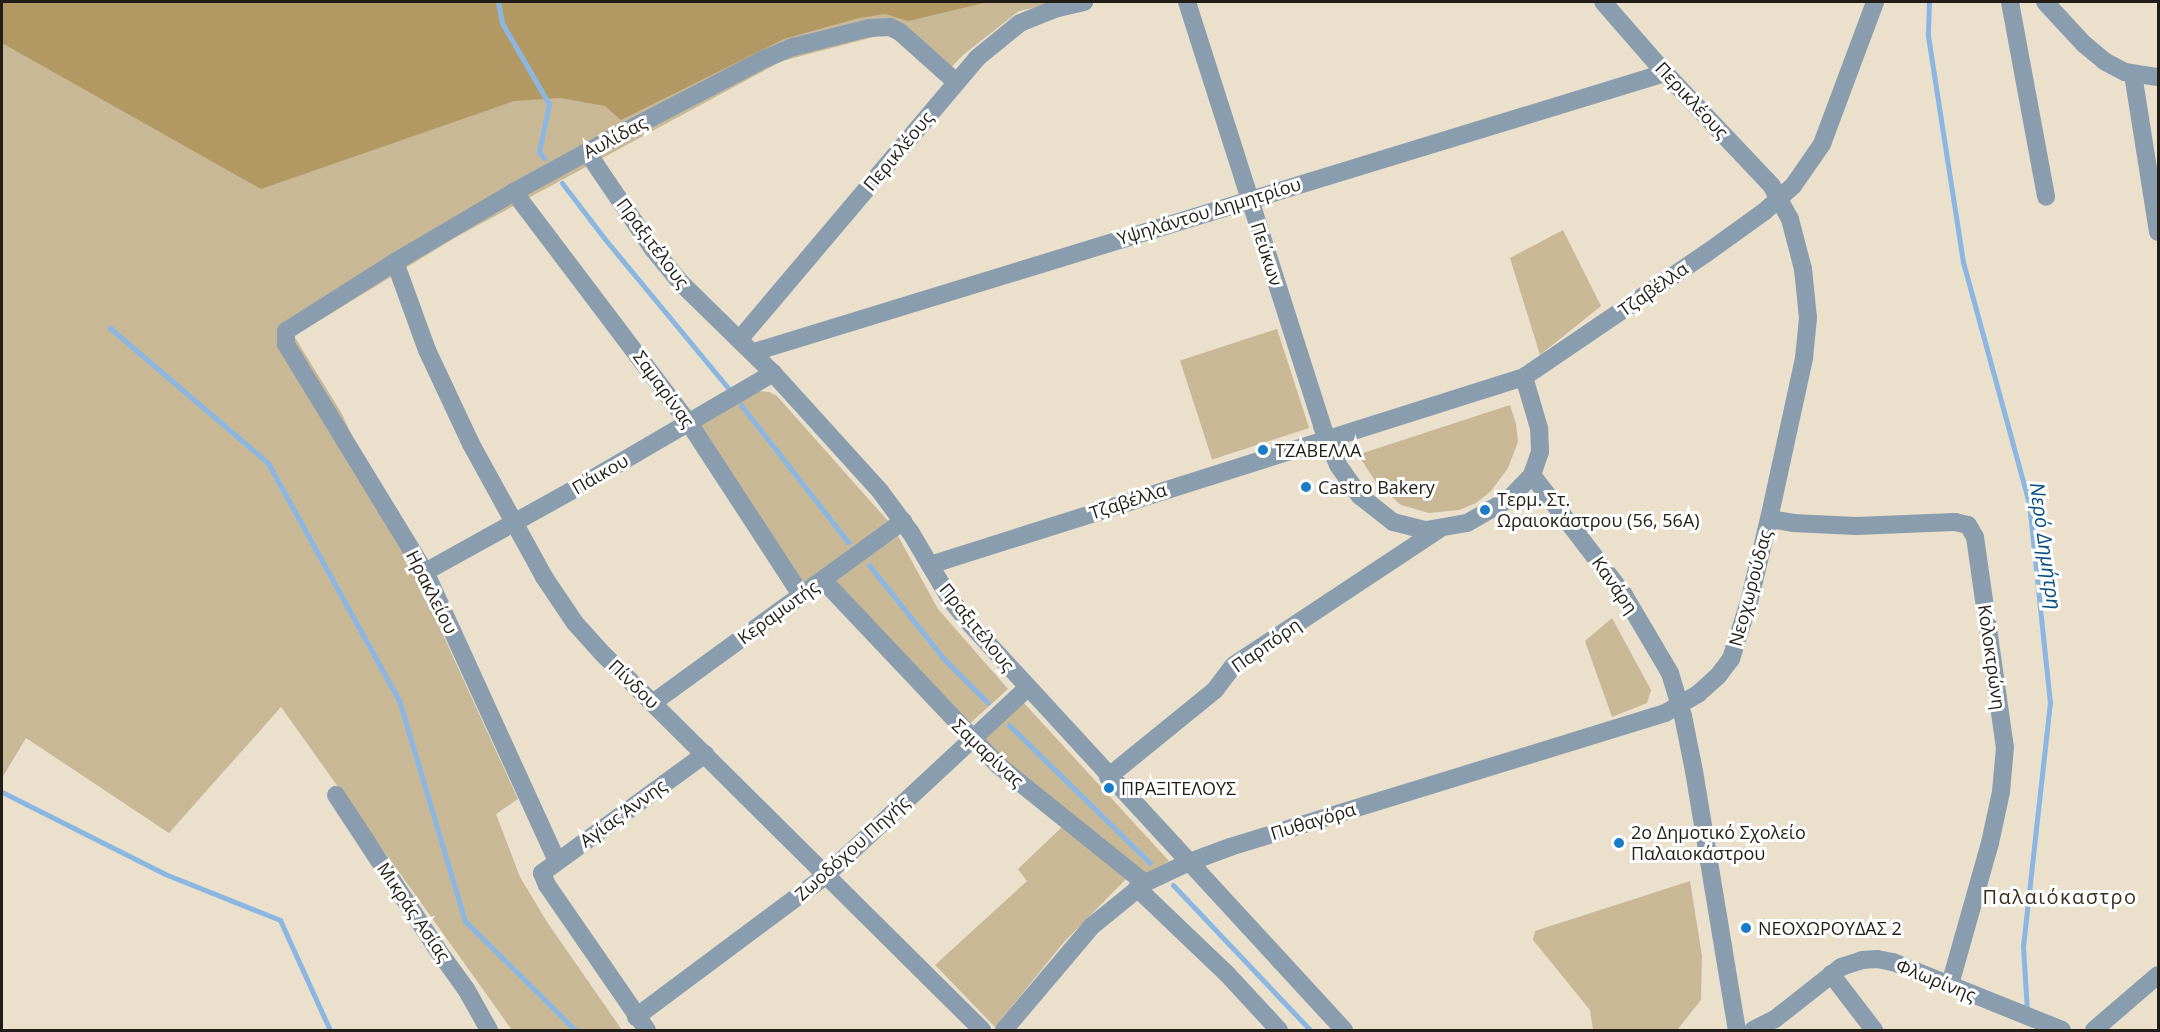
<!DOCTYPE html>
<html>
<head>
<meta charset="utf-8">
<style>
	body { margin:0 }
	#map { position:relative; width:2160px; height:1032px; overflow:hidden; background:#eae0cb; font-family:"Open Sans",sans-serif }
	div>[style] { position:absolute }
	.green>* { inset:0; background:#c9b896; transform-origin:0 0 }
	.forest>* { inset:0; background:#b29964 }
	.stream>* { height:5px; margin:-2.5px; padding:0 2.5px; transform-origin:2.5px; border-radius:2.5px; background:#8bb6e1 }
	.minor>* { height:18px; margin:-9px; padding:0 9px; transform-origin:9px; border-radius:9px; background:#8a9daf }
	.dots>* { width:16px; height:16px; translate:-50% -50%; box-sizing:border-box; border:3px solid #fff; border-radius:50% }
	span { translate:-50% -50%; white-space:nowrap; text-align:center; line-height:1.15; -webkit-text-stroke:6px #fff; paint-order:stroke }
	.street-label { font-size:18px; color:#221e17 }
	.poi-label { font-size:18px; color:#221e17 }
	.left { translate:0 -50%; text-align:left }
	.water-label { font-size:20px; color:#064d81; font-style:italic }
	.neighbourhood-label { font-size:20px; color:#38301f; letter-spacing:1.5px }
	.frame { position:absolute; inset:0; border:3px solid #221e17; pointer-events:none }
</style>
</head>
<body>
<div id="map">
	<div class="green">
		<div style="clip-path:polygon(2px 2px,1060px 2px,1019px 11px,963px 55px,940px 79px,889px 33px,782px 61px,458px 236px,294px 336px,342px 414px,518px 799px,496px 814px,520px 877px,547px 922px,622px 1030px,512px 1030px,281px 707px,169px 833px,26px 738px,2px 778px)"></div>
		<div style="clip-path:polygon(1563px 230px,1601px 306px,1540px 355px,1510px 258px)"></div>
		<div style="left:1277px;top:329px;width:104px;height:102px;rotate:72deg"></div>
		<div style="clip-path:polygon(756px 391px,769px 392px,777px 396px,888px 521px,802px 584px,697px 427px)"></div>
		<div style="clip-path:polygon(1510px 405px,1516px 424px,1518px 442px,1508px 468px,1491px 491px,1476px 503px,1459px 510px,1429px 513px,1401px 505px,1378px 485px,1362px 461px,1360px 454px)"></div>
		<div style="clip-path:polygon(898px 536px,938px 609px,1008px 689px,966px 727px,832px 582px)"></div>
		<div style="clip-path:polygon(1612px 618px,1651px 690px,1647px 703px,1612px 717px,1585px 641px)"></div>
		<div style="clip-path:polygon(1023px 702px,1169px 861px,1146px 874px,980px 742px)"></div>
		<div style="clip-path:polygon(1062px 827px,1128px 877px,1064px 942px,995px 1027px,935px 965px,1027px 881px,1018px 869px)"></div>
		<div style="clip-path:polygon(1690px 881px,1702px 956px,1701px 1000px,1677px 1030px,1593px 1030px,1590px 1010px,1533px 940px,1535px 931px)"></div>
	</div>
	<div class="forest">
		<div style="clip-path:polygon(2px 2px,988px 2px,908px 21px,885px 14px,859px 18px,784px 39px,621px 120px,605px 106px,560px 98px,514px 101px,261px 189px,2px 43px)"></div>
	</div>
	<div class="stream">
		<div style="left:498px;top:2px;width:21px;rotate:79deg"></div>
		<div style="left:502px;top:23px;width:94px;rotate:59.9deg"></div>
		<div style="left:549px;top:104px;width:49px;rotate:101.8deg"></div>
		<div style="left:539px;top:152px;width:8px;rotate:50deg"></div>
		<div style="left:1929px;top:2px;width:34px;rotate:92deg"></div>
		<div style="left:1928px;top:36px;width:229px;rotate:81.2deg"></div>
		<div style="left:1963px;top:262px;width:250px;rotate:74.7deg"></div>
		<div style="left:2029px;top:503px;width:200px;rotate:84deg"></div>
		<div style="left:2050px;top:702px;width:245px;rotate:96.3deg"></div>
		<div style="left:2023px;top:946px;width:65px;rotate:86.5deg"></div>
		<div style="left:562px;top:183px;width:69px;rotate:52.6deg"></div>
		<div style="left:604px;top:238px;width:195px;rotate:50.4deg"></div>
		<div style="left:110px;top:328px;width:208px;rotate:40.5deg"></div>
		<div style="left:268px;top:463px;width:271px;rotate:61.1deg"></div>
		<div style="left:399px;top:700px;width:231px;rotate:73.4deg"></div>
		<div style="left:465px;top:921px;width:155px;rotate:44.7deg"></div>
		<div style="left:741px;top:405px;width:174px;rotate:52deg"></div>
		<div style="left:869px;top:565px;width:120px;rotate:51.4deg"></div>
		<div style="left:944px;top:659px;width:62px;rotate:45deg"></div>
		<div style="left:1009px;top:725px;width:197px;rotate:44.4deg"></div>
		<div style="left:2px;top:792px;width:182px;rotate:26.7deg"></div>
		<div style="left:165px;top:874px;width:124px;rotate:21.8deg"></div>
		<div style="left:280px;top:920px;width:121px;rotate:65.6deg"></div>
		<div style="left:1173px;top:885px;width:199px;rotate:46.6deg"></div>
	</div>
	<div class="minor">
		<div style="left:1187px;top:2px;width:445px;rotate:72.3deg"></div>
		<div style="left:1322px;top:426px;width:42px;rotate:67.7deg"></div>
		<div style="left:1338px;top:465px;width:38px;rotate:55deg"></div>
		<div style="left:1360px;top:496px;width:42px;rotate:38.2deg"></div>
		<div style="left:1393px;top:522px;width:34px;rotate:14deg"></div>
		<div style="left:1426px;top:530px;width:42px;rotate:-9.7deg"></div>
		<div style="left:1467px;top:523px;width:48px;rotate:-29.7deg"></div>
		<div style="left:1509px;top:499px;width:33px;rotate:-46deg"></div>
		<div style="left:1532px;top:475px;width:24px;rotate:-71deg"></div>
		<div style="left:1540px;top:452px;width:24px;rotate:-92deg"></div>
		<div style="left:1539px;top:428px;width:53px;rotate:-106.4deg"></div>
		<div style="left:2010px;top:2px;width:198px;rotate:79.5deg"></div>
		<div style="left:2045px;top:2px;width:57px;rotate:47.1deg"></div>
		<div style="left:2084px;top:44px;width:26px;rotate:40deg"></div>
		<div style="left:2104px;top:61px;width:24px;rotate:28deg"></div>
		<div style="left:2125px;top:72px;width:33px;rotate:9deg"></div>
		<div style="left:2133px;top:74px;width:160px;rotate:81deg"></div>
		<div style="left:587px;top:152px;width:117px;rotate:55.8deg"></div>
		<div style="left:653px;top:249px;width:43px;rotate:50.7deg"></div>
		<div style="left:680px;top:282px;width:130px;rotate:44.4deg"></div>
		<div style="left:773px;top:373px;width:159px;rotate:47.8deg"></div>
		<div style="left:880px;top:491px;width:52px;rotate:53.6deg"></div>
		<div style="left:911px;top:533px;width:77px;rotate:59.4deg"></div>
		<div style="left:950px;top:599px;width:35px;rotate:51deg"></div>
		<div style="left:972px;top:626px;width:549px;rotate:47.36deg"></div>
		<div style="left:514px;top:192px;width:290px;rotate:52.9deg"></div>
		<div style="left:689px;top:423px;width:205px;rotate:56.9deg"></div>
		<div style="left:395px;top:262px;width:94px;rotate:70deg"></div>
		<div style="left:427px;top:350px;width:104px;rotate:64.9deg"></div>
		<div style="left:471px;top:444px;width:152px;rotate:61.2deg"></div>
		<div style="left:544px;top:577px;width:55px;rotate:56deg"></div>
		<div style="left:575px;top:623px;width:42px;rotate:47.9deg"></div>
		<div style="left:603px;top:654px;width:534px;rotate:44.77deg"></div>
		<div style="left:739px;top:340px;width:369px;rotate:-49.8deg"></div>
		<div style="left:977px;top:58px;width:55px;rotate:-39.1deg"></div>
		<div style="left:1020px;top:23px;width:37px;rotate:-22deg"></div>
		<div style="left:1054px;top:9px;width:31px;rotate:-13deg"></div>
		<div style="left:754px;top:352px;width:953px;rotate:-17.03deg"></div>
		<div style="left:1532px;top:475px;width:151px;rotate:52.5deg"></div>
		<div style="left:1624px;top:595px;width:91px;rotate:59.5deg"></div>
		<div style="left:1670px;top:673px;width:45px;rotate:73.2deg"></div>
		<div style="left:1683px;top:716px;width:56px;rotate:78.7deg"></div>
		<div style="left:1694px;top:771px;width:263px;rotate:80.6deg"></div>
		<div style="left:1769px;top:519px;width:24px;rotate:9deg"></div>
		<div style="left:1793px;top:523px;width:63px;rotate:2.7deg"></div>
		<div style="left:1856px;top:526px;width:99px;rotate:-2.3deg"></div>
		<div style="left:1955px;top:522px;width:13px;rotate:13deg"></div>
		<div style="left:1968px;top:525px;width:14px;rotate:60deg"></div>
		<div style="left:1975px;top:537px;width:212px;rotate:81.9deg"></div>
		<div style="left:2005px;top:747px;width:45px;rotate:95.1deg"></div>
		<div style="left:2001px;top:792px;width:52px;rotate:102.2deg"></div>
		<div style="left:1990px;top:843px;width:147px;rotate:105.8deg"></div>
		<div style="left:930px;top:565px;width:623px;rotate:-17.56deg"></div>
		<div style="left:1524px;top:377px;width:222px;rotate:-34.2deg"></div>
		<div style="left:1708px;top:252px;width:70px;rotate:-35.7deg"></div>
		<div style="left:1765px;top:211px;width:38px;rotate:-42deg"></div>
		<div style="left:1793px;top:186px;width:51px;rotate:-55.4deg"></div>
		<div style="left:1822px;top:144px;width:152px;rotate:-69.5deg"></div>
		<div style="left:425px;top:572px;width:177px;rotate:-29deg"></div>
		<div style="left:580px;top:486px;width:224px;rotate:-30.3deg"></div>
		<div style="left:823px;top:580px;width:255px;rotate:46.6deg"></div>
		<div style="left:998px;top:765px;width:189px;rotate:38.8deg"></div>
		<div style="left:654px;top:702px;width:308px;rotate:-36deg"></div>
		<div style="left:1108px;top:777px;width:138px;rotate:-39.1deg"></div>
		<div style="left:1215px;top:690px;width:31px;rotate:-53deg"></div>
		<div style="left:1234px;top:665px;width:245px;rotate:-33.5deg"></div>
		<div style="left:336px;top:795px;width:184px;rotate:56.7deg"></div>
		<div style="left:437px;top:949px;width:49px;rotate:54.1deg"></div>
		<div style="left:466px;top:989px;width:47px;rotate:60.7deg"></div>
		<div style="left:557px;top:861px;width:318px;rotate:-114.5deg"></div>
		<div style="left:425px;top:572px;width:267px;rotate:-121.4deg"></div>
		<div style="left:286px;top:344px;width:13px;rotate:-90deg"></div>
		<div style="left:286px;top:331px;width:129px;rotate:-32.3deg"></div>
		<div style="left:395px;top:262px;width:138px;rotate:-30.5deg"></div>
		<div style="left:514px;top:192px;width:121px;rotate:-28.7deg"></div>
		<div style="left:620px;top:134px;width:160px;rotate:-27.5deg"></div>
		<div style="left:762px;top:60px;width:34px;rotate:-23deg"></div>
		<div style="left:793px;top:47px;width:78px;rotate:-14deg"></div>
		<div style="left:869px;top:28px;width:21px;rotate:-3deg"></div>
		<div style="left:890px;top:27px;width:11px;rotate:27deg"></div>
		<div style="left:900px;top:32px;width:75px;rotate:41.8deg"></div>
		<div style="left:1137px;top:888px;width:126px;rotate:43.7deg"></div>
		<div style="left:1228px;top:975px;width:75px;rotate:47.2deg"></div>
		<div style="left:1831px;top:974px;width:71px;rotate:52.5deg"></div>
		<div style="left:636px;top:1017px;width:236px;rotate:-36.7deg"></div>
		<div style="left:825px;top:876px;width:276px;rotate:-42.9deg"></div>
		<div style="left:647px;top:1030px;width:176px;rotate:-124.6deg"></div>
		<div style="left:547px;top:885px;width:13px;rotate:-113deg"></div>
		<div style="left:542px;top:873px;width:202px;rotate:-36.1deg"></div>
		<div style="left:1004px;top:1030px;width:136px;rotate:-49.8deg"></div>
		<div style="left:1092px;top:926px;width:68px;rotate:-39.1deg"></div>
		<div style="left:1145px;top:883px;width:47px;rotate:-25.5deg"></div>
		<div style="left:1187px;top:863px;width:46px;rotate:-20.4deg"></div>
		<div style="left:1230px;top:847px;width:455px;rotate:-17.1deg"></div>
		<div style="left:1665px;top:713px;width:39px;rotate:-30deg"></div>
		<div style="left:1699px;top:693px;width:25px;rotate:-42deg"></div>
		<div style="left:1718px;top:676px;width:21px;rotate:-53deg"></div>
		<div style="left:1731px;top:659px;width:60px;rotate:-72.5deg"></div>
		<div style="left:1749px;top:602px;width:85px;rotate:-76.5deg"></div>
		<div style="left:1769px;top:519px;width:165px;rotate:-77.7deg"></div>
		<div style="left:1804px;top:358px;width:40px;rotate:-84.3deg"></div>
		<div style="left:1808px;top:318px;width:49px;rotate:-95.8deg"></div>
		<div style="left:1803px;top:269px;width:52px;rotate:-104.6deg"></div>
		<div style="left:1790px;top:219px;width:38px;rotate:-119deg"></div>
		<div style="left:1772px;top:186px;width:156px;rotate:-133.4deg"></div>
		<div style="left:1665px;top:73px;width:94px;rotate:-131.1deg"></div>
		<div style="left:1753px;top:1030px;width:25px;rotate:-27deg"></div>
		<div style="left:1775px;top:1019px;width:84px;rotate:-38.2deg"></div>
		<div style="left:1841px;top:967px;width:22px;rotate:-18deg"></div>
		<div style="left:1862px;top:960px;width:15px;rotate:-4deg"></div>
		<div style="left:1877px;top:959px;width:16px;rotate:11deg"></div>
		<div style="left:1893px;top:962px;width:182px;rotate:21.9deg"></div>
		<div style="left:2094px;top:1030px;width:84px;rotate:-40.7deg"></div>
	</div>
	<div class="dots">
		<div style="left:1263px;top:450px;background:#1a7cc8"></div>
		<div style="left:1306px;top:487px;background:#1a7cc8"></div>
		<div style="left:1485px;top:510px;background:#1a7cc8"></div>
		<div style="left:1109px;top:788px;background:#1a7cc8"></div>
		<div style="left:1619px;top:843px;background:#1a7cc8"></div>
		<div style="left:1746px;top:928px;background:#1a7cc8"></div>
	</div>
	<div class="street-label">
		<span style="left:1692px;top:100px;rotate:47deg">Περικλέους</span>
		<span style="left:615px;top:137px;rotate:-28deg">Αυλίδας</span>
		<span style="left:898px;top:151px;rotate:-50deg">Περικλέους</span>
		<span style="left:1209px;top:211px;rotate:-17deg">Υψηλάντου Δημητρίου</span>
		<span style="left:653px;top:243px;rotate:53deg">Πραξιτέλους</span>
		<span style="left:1267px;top:254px;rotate:72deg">Πεύκων</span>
		<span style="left:1653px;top:289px;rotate:-35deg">Τζαβέλλα</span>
		<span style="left:664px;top:389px;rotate:54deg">Σαμαρίνας</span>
		<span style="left:600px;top:474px;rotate:-30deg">Πάικου</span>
		<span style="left:1128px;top:501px;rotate:-18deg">Τζαβέλλα</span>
		<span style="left:1615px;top:585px;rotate:55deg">Κανάρη</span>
		<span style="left:1750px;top:588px;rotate:-75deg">Νεοχωρούδας</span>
		<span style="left:432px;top:592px;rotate:63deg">Ηρακλείου</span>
		<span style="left:778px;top:612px;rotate:-36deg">Κεραμωτής</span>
		<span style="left:977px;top:627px;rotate:51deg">Πραξιτέλους</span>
		<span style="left:1266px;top:645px;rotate:-35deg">Παρπόρη</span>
		<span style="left:1992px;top:657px;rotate:82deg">Κολοκτρώνη</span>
		<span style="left:634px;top:684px;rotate:44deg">Πίνδου</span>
		<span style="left:988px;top:753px;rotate:43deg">Σαμαρίνας</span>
		<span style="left:623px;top:813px;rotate:-36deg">Αγίας Άννης</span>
		<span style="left:1313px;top:821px;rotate:-17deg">Πυθαγόρα</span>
		<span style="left:852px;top:848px;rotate:-42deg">Ζωοδόχου Πηγής</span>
		<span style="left:414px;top:912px;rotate:56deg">Μικράς Ασίας</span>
		<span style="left:1936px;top:980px;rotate:22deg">Φλωρίνης</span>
	</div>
	<div class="poi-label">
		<span class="left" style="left:1275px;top:450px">ΤΖΑΒΕΛΛΑ</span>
		<span class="left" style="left:1318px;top:487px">Castro Bakery</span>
		<span class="left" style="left:1497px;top:510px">Τερμ. Στ.<br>Ωραιοκάστρου (56, 56Α)</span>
		<span class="left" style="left:1121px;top:788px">ΠΡΑΞΙΤΕΛΟΥΣ</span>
		<span class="left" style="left:1631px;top:843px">2ο Δημοτικό Σχολείο<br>Παλαιοκάστρου</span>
		<span class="left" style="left:1758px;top:928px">ΝΕΟΧΩΡΟΥΔΑΣ 2</span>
	</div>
	<div class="water-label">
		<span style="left:2046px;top:546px;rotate:82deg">Νερό Δημήτρη</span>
	</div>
	<div class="neighbourhood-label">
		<span style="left:2060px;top:896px">Παλαιόκαστρο</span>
	</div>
	<div class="frame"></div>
</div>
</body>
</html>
